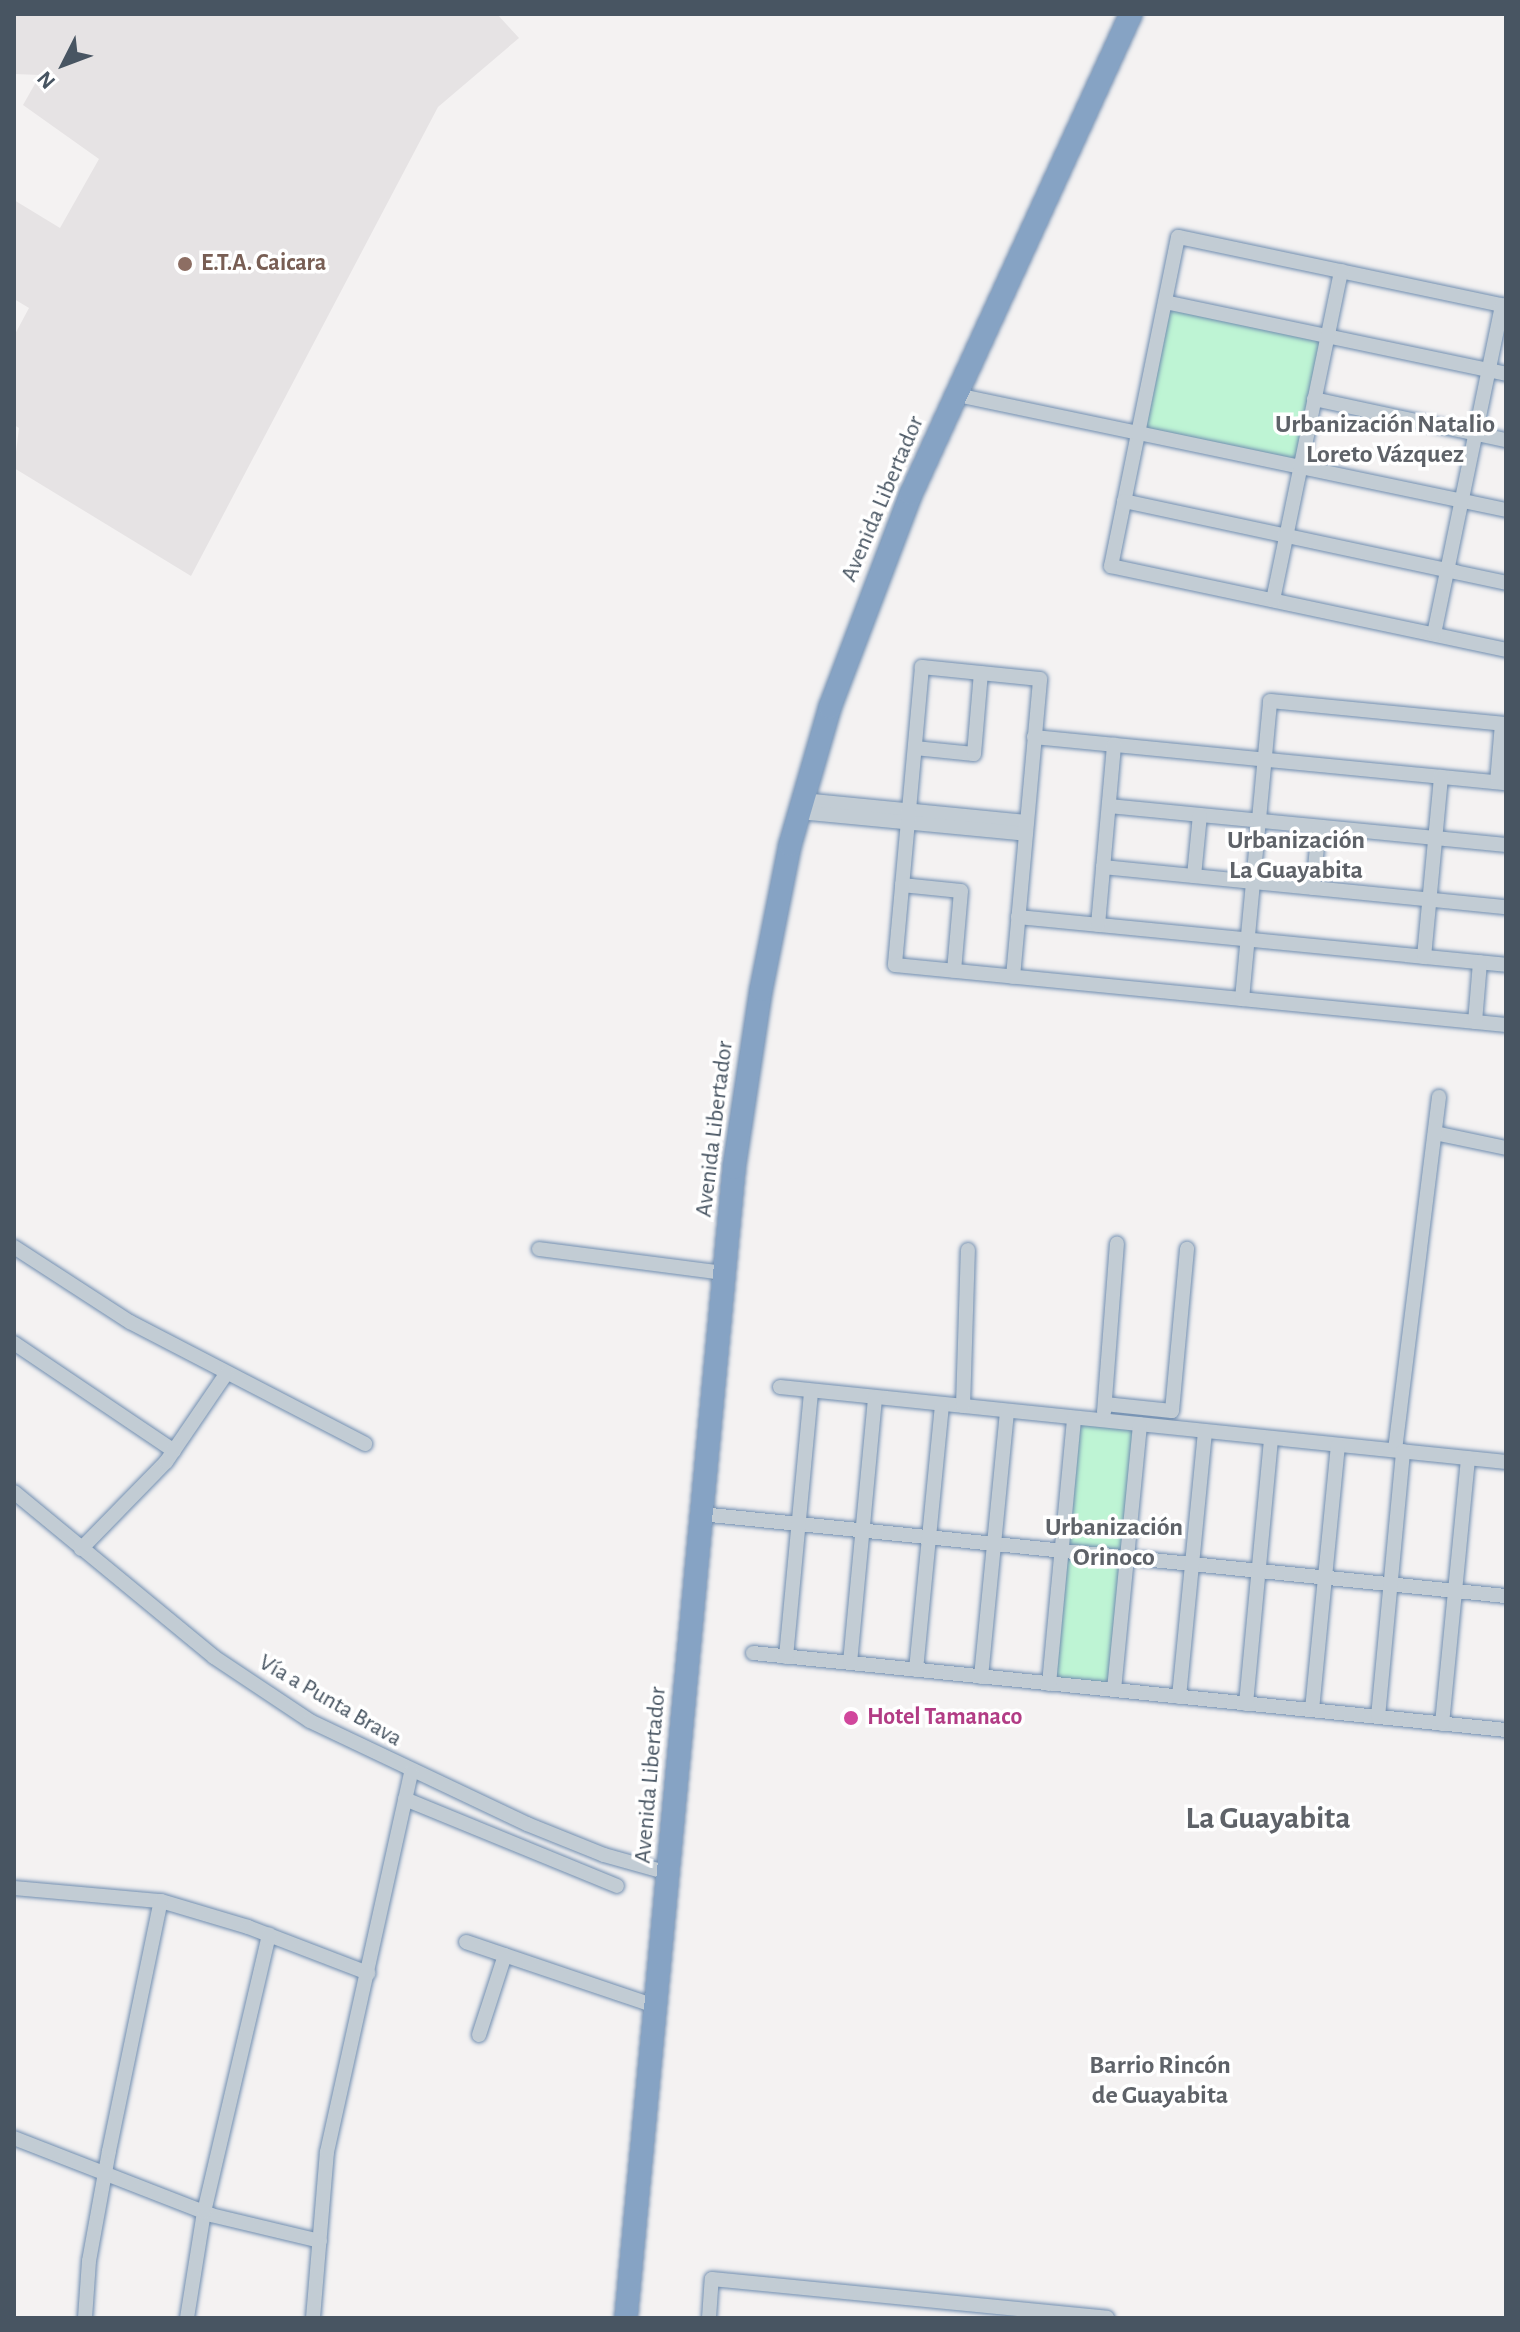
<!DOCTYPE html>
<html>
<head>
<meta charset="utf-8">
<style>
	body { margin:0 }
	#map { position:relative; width:1520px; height:2332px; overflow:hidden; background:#f4f2f2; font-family:"Alegreya Sans",sans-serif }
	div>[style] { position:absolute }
	.education>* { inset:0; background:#e6e3e4 }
	.green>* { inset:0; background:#bef4d4; transform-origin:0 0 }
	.roads { filter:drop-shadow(0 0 2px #718eb0) drop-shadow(0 0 2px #718eb0) }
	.minor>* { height:14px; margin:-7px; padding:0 7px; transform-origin:7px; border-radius:7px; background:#c2ccd4 }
	.highway>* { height:22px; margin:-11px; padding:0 11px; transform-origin:11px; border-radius:11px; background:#86a3c4 }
	.dots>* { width:22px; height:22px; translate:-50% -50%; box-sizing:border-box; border:4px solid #fff; border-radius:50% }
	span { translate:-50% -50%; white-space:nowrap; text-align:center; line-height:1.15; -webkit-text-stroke:7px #fff; paint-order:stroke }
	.education-label { font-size:24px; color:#785e54; font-weight:700 }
	.left { translate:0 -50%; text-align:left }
	.street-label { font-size:24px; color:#485562 }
	.hotel-label { font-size:24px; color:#b23c85; font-weight:700 }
	.neighbourhood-label { font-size:26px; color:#5e6268; font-weight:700 }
	.district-label { font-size:32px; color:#5e6268; font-weight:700 }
	.frame { position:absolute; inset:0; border:16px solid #485562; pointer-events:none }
	.north { position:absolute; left:24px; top:24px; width:80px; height:80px; -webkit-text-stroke:6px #fff; paint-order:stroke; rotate:228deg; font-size:22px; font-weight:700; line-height:32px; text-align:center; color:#485562 }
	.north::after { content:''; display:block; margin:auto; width:28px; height:36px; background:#485562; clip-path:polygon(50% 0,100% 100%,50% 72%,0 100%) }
</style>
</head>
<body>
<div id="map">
	<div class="education">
		<div style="clip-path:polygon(14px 14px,497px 14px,519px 38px,438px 107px,191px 576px,14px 468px,19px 428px,14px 425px,14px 336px,29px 308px,14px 299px,14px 200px,60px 228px,99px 159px,23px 105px,40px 75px,14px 74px)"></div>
	</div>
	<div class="green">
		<div style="left:1168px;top:307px;width:157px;height:125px;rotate:12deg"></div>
		<div style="left:1079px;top:1423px;width:55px;height:124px;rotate:6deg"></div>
		<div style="left:1066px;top:1556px;width:55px;height:124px;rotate:6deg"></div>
	</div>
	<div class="roads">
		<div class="minor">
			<div style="left:1165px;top:302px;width:349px;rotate:11.9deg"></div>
			<div style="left:1506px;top:306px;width:335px;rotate:-168.1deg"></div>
			<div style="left:1178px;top:237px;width:336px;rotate:101.5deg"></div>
			<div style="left:1111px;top:566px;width:404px;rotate:12deg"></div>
			<div style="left:957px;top:395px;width:561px;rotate:11.83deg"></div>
			<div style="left:1314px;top:399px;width:196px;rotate:12.1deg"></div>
			<div style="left:1124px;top:501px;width:391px;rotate:12.1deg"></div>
			<div style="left:1273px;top:600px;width:336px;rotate:-78.3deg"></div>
			<div style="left:1434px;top:634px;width:336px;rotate:-78.3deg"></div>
			<div style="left:1034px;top:737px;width:474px;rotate:5.6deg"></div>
			<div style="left:915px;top:748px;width:59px;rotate:5.8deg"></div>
			<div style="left:974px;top:754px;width:81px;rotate:-85.1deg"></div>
			<div style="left:1497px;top:782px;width:58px;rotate:-85.1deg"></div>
			<div style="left:802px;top:800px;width:226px;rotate:5.6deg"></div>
			<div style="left:1109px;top:806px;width:399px;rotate:5.6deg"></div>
			<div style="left:799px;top:812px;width:228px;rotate:5.5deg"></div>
			<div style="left:1103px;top:867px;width:405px;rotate:5.7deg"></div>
			<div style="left:1194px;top:876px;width:61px;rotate:-84.4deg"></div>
			<div style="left:902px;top:885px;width:59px;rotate:5.8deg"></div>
			<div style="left:961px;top:891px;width:80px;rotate:95deg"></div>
			<div style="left:1313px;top:888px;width:61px;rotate:-84.4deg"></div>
			<div style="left:1018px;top:917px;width:490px;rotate:5.6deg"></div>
			<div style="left:1098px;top:925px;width:181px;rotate:-84.9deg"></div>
			<div style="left:1424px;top:957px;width:181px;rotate:-84.6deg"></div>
			<div style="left:1013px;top:977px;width:299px;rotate:-84.8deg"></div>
			<div style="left:1040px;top:679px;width:119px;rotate:-174.2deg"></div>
			<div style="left:922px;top:667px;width:299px;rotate:95.2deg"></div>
			<div style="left:895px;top:965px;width:614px;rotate:5.61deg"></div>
			<div style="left:1242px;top:999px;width:299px;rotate:-84.6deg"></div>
			<div style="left:1270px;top:701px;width:237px;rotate:5.6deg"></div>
			<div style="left:1475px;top:1022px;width:60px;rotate:-85.2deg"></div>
			<div style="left:1435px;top:1133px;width:73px;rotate:11.9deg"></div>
			<div style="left:14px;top:1247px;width:138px;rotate:32.9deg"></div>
			<div style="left:130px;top:1322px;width:265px;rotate:27.4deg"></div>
			<div style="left:539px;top:1249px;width:187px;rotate:7.4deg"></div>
			<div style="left:14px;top:1343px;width:193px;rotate:34deg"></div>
			<div style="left:780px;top:1387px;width:730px;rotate:5.9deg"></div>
			<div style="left:1105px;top:1404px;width:67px;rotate:6deg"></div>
			<div style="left:1172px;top:1411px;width:163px;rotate:-84.7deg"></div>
			<div style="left:963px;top:1406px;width:156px;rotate:-88.2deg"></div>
			<div style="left:1104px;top:1412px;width:169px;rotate:-85.6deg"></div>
			<div style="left:1395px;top:1450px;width:356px;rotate:-82.9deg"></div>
			<div style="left:14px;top:1492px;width:259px;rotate:39.5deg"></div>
			<div style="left:214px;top:1657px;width:115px;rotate:33.7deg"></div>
			<div style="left:310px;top:1721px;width:240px;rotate:25.4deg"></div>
			<div style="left:527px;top:1824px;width:83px;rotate:21.9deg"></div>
			<div style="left:604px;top:1855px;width:66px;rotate:15.7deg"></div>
			<div style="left:701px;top:1514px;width:809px;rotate:5.82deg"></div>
			<div style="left:81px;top:1549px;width:122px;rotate:-45.7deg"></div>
			<div style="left:166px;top:1462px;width:107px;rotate:-55.7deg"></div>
			<div style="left:753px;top:1653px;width:757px;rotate:5.84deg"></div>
			<div style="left:786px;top:1657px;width:267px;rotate:-84.6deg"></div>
			<div style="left:850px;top:1663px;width:267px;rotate:-84.6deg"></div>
			<div style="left:916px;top:1670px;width:267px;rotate:-84.4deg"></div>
			<div style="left:981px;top:1677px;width:267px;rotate:-84.4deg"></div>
			<div style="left:1049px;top:1684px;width:267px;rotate:-84.6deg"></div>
			<div style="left:1114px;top:1690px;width:267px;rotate:-84.4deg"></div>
			<div style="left:1179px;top:1697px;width:267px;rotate:-84.4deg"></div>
			<div style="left:1246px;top:1704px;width:267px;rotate:-84.6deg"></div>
			<div style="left:1312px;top:1710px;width:266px;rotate:-84.4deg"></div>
			<div style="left:1378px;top:1717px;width:267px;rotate:-84.6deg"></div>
			<div style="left:1442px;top:1724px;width:267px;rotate:-84.4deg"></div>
			<div style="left:405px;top:1799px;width:229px;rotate:22.3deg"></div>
			<div style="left:14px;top:1888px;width:148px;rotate:5.1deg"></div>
			<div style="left:161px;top:1901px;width:91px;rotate:16.6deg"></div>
			<div style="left:248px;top:1927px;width:129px;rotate:21deg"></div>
			<div style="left:466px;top:1942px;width:200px;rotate:18.7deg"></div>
			<div style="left:479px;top:2035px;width:84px;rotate:-72deg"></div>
			<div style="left:14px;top:2138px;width:212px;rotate:21.3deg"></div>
			<div style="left:211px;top:2215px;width:112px;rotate:13.4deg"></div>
			<div style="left:85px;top:2318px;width:57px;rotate:-86deg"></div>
			<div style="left:89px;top:2261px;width:112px;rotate:-79.7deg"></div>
			<div style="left:109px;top:2151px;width:255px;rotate:-78.3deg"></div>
			<div style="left:187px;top:2318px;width:107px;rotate:-80.9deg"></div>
			<div style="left:204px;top:2212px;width:285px;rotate:-76.8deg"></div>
			<div style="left:313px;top:2318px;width:167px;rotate:-85.2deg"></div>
			<div style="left:327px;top:2152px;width:389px;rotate:-77.5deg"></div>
			<div style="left:709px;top:2318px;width:39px;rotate:-86deg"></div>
			<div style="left:712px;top:2279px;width:397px;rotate:5.6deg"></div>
		</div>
		<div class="highway">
			<div style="left:626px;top:2318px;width:1155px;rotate:-84.63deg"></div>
			<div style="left:734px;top:1168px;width:180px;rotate:-81.4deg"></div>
			<div style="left:761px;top:990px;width:148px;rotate:-78.7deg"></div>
			<div style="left:790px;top:845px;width:144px;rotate:-73.8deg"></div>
			<div style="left:830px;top:707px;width:228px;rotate:-69.2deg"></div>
			<div style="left:911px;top:494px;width:528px;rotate:-65.38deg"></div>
		</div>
	</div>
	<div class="dots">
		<div style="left:185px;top:264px;background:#8d6e63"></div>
		<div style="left:851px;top:1718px;background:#d1479c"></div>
	</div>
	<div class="education-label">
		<span class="left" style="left:201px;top:264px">E.T.A. Caicara</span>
	</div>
	<div class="street-label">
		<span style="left:883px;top:499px;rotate:-67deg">Avenida Libertador</span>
		<span style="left:715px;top:1129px;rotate:-83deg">Avenida Libertador</span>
		<span style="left:330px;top:1701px;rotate:30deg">Vía a Punta Brava</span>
		<span style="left:651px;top:1775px;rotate:-85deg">Avenida Libertador</span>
	</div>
	<div class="hotel-label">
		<span class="left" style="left:867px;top:1718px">Hotel Tamanaco</span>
	</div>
	<div class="neighbourhood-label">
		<span style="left:1385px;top:440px">Urbanización Natalio<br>Loreto Vázquez</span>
		<span style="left:1296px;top:856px">Urbanización<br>La Guayabita</span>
		<span style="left:1114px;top:1543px">Urbanización<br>Orinoco</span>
		<span style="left:1160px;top:2081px">Barrio Rincón<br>de Guayabita</span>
	</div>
	<div class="district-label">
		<span style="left:1268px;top:1818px">La Guayabita</span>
	</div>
	<div class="frame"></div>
	<div class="north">N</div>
</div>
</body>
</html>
